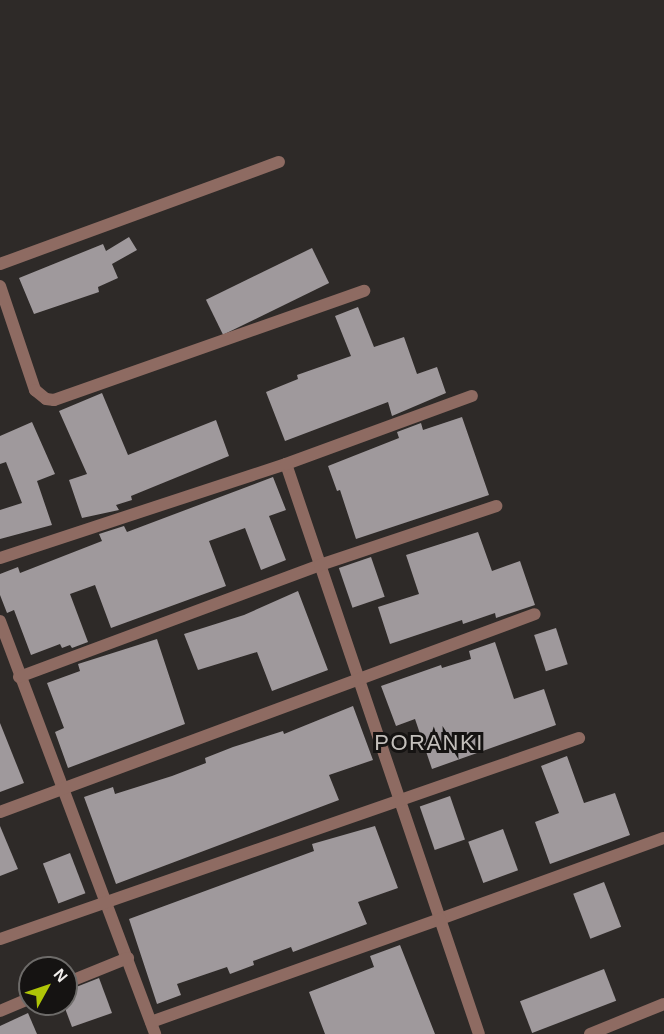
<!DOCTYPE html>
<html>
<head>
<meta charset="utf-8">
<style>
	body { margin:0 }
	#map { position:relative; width:664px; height:1034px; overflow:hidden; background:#2e2a28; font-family:Arial,sans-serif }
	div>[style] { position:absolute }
	.building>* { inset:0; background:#9f999c; transform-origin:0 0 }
	.minor>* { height:12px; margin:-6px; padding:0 6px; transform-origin:6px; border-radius:6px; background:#8e6b62 }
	span { translate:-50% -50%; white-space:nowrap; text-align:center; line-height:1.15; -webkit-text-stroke:6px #151312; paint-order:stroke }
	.quarter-label { font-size:22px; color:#c3bfbb; letter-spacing:1.5px }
	.north { position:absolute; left:18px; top:956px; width:60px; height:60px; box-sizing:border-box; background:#151312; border:2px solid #6d6b69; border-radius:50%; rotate:50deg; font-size:16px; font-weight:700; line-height:24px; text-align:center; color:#f1eeec }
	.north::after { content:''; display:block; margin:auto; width:21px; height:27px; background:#afc507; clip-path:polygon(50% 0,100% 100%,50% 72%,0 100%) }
</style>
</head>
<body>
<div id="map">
	<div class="building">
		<div style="clip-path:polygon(129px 237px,137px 250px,112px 264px,118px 278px,98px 287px,99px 292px,34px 314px,19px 278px,103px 244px,106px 251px)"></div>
		<div style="left:312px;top:248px;width:39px;height:118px;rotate:64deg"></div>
		<div style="clip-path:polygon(358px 307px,374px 347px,404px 337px,417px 374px,437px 367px,446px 393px,392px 416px,388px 402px,285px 441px,266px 392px,298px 379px,297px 375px,351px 356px,335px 316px)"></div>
		<div style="clip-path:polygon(102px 393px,128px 455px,216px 420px,229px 456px,131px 496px,132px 500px,116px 505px,119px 510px,82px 518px,69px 480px,87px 474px,59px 411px)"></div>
		<div style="clip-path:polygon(462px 417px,489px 495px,356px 539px,340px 490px,337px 491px,328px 466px,399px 438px,397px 432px,421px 423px,423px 430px)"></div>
		<div style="clip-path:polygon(32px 422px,55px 474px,37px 481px,52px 525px,0 539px,0 510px,22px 503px,6px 462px,0 464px,0 436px)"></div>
		<div style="clip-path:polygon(273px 477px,286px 510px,269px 516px,286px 560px,261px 570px,245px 528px,209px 541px,226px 586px,111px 628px,95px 585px,70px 594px,88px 642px,72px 648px,70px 645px,62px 648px,60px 644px,31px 655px,14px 610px,7px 613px,0 595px,0 574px,18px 567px,20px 573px,102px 541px,99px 534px,124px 526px,127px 532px)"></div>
		<div style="clip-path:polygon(478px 532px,492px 571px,520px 561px,535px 605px,496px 618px,495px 613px,463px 624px,462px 620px,390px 644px,378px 607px,419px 594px,406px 555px)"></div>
		<div style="left:371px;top:557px;width:42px;height:34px;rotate:71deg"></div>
		<div style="clip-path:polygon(298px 591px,328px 670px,272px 691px,257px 652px,198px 670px,184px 634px,244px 615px)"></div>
		<div style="left:556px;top:628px;width:38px;height:23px;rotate:72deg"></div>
		<div style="clip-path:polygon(157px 639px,185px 724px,68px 768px,55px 732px,64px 728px,47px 683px,80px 671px,78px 664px)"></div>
		<div style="clip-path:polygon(495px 642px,514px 699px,544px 689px,556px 725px,432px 769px,415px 719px,396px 726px,381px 686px,441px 665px,442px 668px,471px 659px,469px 651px)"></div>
		<div style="clip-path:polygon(353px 706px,373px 760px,329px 775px,339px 800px,116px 884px,84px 797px,113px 787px,115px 794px,172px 776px,206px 763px,205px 758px,233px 747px,283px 731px,284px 734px)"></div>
		<div style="clip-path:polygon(0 723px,24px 783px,0 792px)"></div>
		<div style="clip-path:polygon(567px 756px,584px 803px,615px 793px,630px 835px,550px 864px,535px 822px,559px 813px,541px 766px)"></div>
		<div style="left:450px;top:796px;width:46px;height:32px;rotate:71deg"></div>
		<div style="clip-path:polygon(0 826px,18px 869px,0 876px)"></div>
		<div style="clip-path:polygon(375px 826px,398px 888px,358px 902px,367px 924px,293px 952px,291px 947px,253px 961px,254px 965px,230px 974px,227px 967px,177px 984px,181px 995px,157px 1004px,129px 919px,314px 851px,312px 844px)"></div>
		<div style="left:503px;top:829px;width:44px;height:37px;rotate:70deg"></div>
		<div style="left:70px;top:853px;width:43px;height:29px;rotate:69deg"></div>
		<div style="left:604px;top:882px;width:48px;height:33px;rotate:69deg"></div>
		<div style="clip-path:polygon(400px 945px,435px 1034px,325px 1034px,309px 992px,374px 967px,370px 956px)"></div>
		<div style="left:604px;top:969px;width:34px;height:90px;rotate:69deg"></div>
		<div style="clip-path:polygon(99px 978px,112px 1013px,72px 1027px,66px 1011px,66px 991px)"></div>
		<div style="clip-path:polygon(28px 1013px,37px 1034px,0 1034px,0 1026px)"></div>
	</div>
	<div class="minor">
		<div style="left:0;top:264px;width:297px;rotate:-20.1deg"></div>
		<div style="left:0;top:286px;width:110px;rotate:71.4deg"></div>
		<div style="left:35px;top:390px;width:14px;rotate:39deg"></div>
		<div style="left:46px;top:399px;width:8px;rotate:7deg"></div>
		<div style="left:54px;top:400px;width:329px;rotate:-19.4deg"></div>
		<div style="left:286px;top:464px;width:480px;rotate:71.3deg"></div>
		<div style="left:440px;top:919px;width:238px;rotate:-19.9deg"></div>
		<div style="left:0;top:558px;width:301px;rotate:-18.2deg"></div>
		<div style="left:286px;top:464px;width:198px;rotate:-20.1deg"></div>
		<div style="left:0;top:621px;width:441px;rotate:69.4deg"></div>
		<div style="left:19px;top:677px;width:321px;rotate:-20.4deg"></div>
		<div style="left:320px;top:565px;width:186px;rotate:-18.5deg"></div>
		<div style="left:0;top:812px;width:570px;rotate:-20.31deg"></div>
		<div style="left:0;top:939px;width:613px;rotate:-19.14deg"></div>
		<div style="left:66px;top:983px;width:67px;rotate:-22deg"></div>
		<div style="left:0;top:1011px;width:33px;rotate:-23deg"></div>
		<div style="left:151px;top:1022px;width:307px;rotate:-19.6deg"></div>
		<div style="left:440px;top:919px;width:121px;rotate:71.3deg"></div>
		<div style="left:590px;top:1034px;width:80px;rotate:-22.1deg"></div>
	</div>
	<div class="quarter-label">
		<span style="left:429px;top:743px">PORANKI</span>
	</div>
	<div class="north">N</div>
</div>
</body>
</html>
